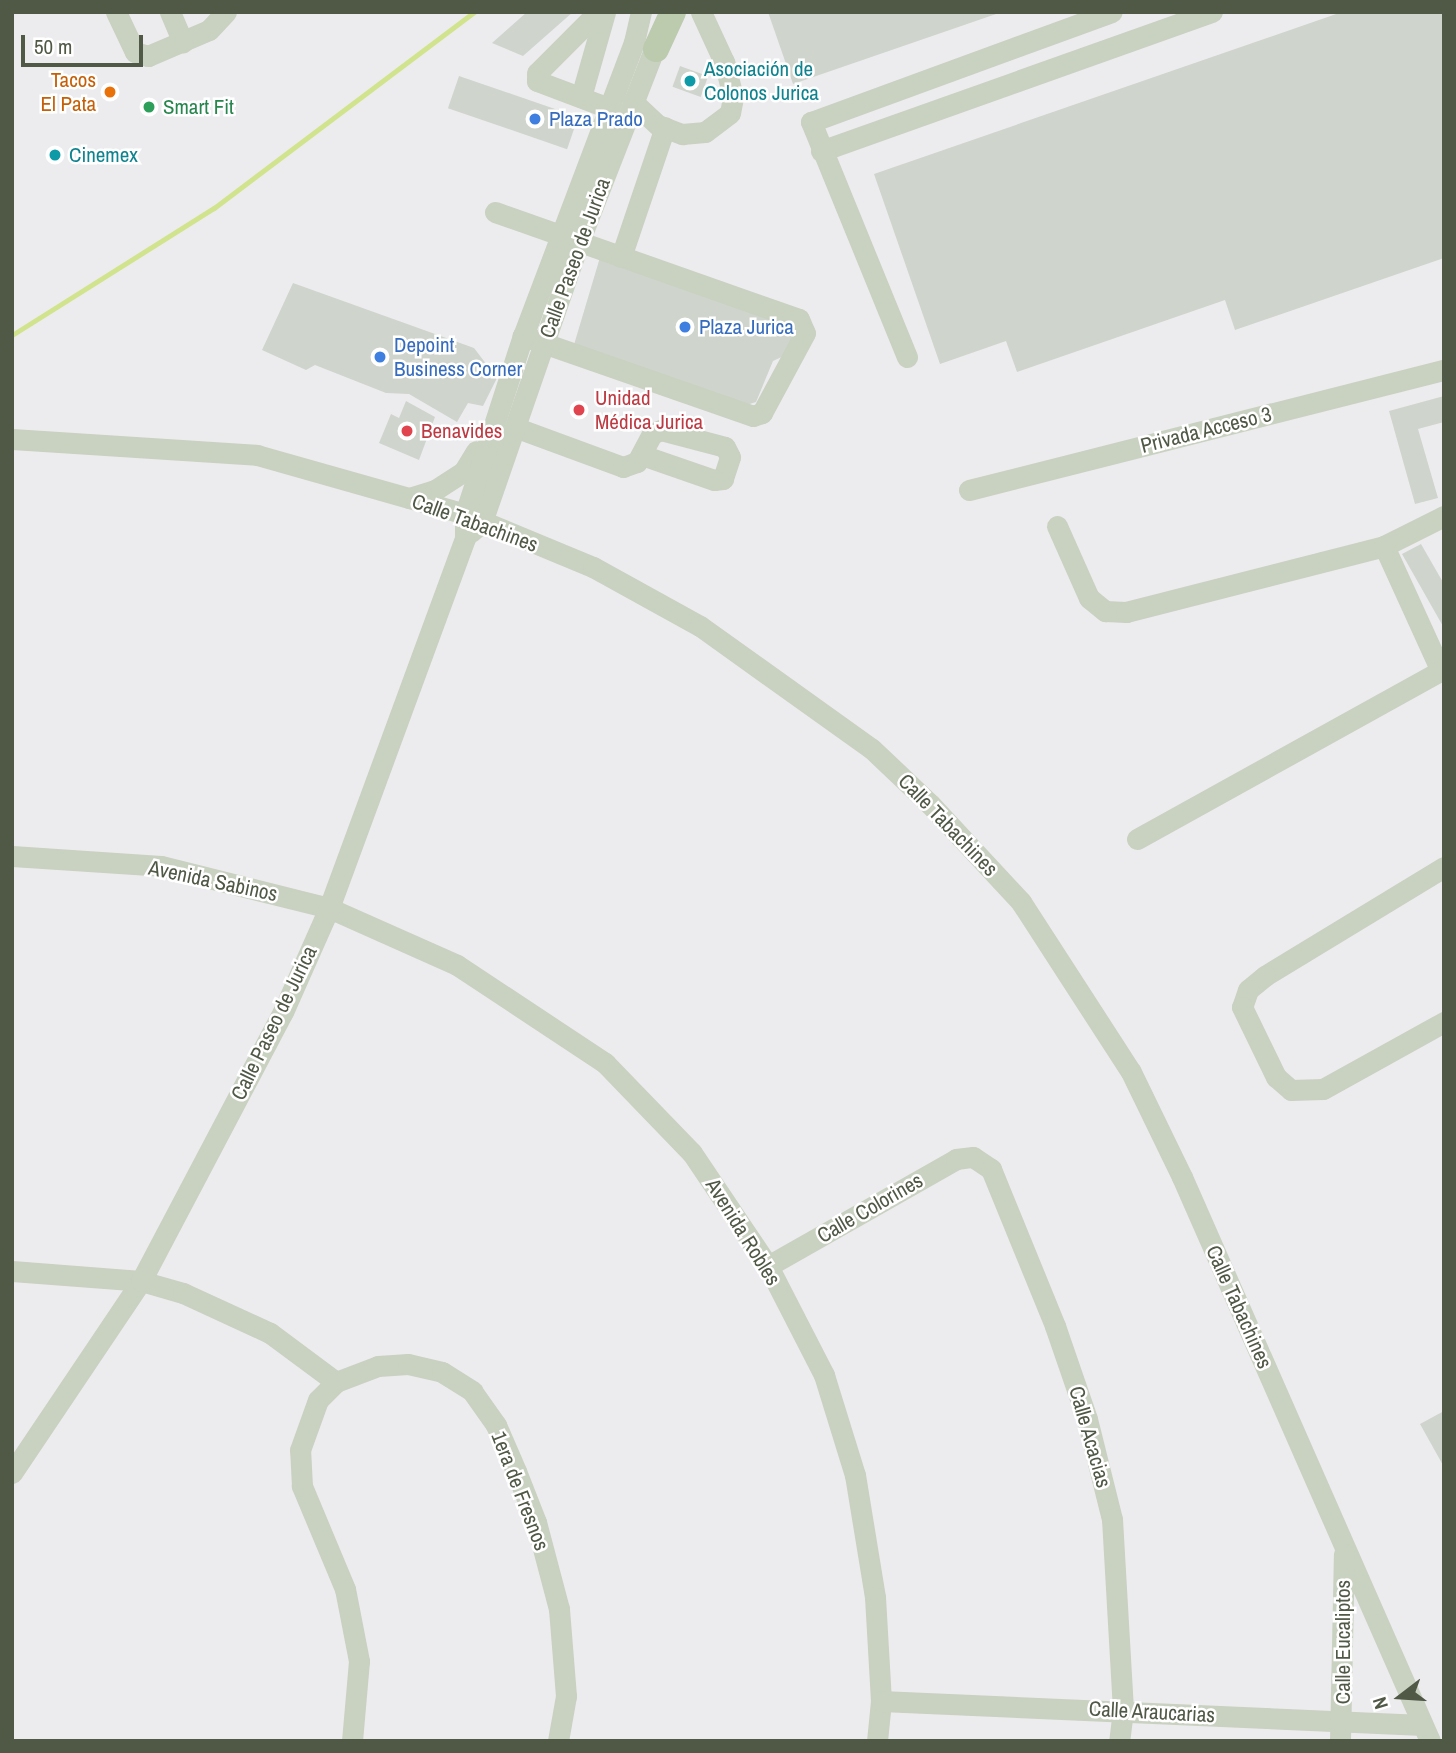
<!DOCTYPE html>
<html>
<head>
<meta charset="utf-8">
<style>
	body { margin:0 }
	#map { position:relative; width:1456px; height:1753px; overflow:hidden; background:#ececef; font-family:"Archivo Narrow",sans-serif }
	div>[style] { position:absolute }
	.stream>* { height:5px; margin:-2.5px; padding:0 2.5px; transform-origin:2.5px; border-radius:2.5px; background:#d1e48d }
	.building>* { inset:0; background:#cfd4cc; transform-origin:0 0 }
	.minor>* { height:21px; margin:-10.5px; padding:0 10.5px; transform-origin:10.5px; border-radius:10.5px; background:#c9d1c1 }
	.major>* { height:26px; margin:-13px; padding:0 13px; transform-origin:13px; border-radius:13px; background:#bccaae }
	.dots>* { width:19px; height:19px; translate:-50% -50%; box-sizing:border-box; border:4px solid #fff; border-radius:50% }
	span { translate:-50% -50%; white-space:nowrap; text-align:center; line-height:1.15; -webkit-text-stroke:5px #fff; paint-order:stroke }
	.culture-label { font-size:21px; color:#0d838f }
	.left { translate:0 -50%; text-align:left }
	.food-label { font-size:21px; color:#c56008 }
	.right { translate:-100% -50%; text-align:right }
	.leisure-label { font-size:21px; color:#27864d }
	.shop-label { font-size:21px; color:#366cbe }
	.street-label { font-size:21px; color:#505846 }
	.health-label { font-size:21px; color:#be3a42 }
	.frame { position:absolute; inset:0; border:14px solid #505846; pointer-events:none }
	.north { position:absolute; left:1365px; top:1662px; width:70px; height:70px; -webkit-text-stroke:5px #fff; paint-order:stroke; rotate:253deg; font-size:19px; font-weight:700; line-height:28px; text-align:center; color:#505846 }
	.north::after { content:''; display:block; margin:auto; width:24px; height:32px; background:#505846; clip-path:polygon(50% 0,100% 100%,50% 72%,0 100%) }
	.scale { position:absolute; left:21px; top:35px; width:122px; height:32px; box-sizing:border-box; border:4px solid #505846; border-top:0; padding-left:9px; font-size:21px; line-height:24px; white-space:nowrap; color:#505846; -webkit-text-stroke:5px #fff; paint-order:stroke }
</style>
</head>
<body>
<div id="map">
	<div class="stream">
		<div style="left:12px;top:335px;width:239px;rotate:-32.2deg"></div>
		<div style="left:214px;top:208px;width:326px;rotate:-37deg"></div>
	</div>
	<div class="building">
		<div style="clip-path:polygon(527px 12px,573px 12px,523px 56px,492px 43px)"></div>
		<div style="clip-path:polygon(768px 12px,999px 12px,999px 13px,793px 84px)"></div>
		<div style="clip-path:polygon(1342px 12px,1444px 12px,1444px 258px,1235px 330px,1225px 300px,1017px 372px,1006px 341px,940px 364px,874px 174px)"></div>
		<div style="left:680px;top:66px;width:30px;height:22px;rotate:20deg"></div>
		<div style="left:459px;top:76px;width:126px;height:34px;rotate:19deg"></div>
		<div style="clip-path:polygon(601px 254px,789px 319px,795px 335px,788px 354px,773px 361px,756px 402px,743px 406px,573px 348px)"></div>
		<div style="clip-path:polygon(293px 283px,474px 348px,497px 378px,483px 406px,468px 403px,457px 422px,409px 394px,386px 393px,315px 365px,306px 370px,262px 350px)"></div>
		<div style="clip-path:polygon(1444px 396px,1444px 422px,1418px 429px,1438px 498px,1415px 504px,1389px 411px)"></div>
		<div style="clip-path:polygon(406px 401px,435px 417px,419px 460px,379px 443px,391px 414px,399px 418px)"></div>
		<div style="clip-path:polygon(1421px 544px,1444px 584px,1444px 628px,1402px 554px)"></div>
		<div style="clip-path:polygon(1444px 1411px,1444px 1467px,1420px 1424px)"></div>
	</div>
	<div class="minor">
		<div style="left:116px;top:12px;width:44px;rotate:64.6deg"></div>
		<div style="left:135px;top:52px;width:14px;rotate:17deg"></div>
		<div style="left:148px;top:56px;width:66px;rotate:-23.1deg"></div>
		<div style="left:209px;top:30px;width:25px;rotate:-47deg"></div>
		<div style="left:170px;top:12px;width:33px;rotate:67deg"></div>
		<div style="left:598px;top:12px;width:86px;rotate:135deg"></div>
		<div style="left:537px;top:73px;width:8px;rotate:90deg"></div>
		<div style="left:537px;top:81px;width:77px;rotate:20.6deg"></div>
		<div style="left:581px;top:97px;width:88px;rotate:-74.2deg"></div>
		<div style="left:633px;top:102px;width:34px;rotate:43deg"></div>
		<div style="left:658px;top:125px;width:26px;rotate:21deg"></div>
		<div style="left:682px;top:134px;width:23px;rotate:-5deg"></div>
		<div style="left:705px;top:132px;width:31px;rotate:-37deg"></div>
		<div style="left:730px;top:113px;width:16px;rotate:-79deg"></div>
		<div style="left:733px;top:97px;width:36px;rotate:-104deg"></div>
		<div style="left:724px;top:62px;width:55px;rotate:-114.7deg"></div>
		<div style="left:821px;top:151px;width:415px;rotate:-19.6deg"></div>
		<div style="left:495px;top:212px;width:322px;rotate:19.4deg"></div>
		<div style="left:799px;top:319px;width:15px;rotate:67deg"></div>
		<div style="left:805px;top:333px;width:91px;rotate:118.3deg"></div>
		<div style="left:762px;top:413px;width:9px;rotate:162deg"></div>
		<div style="left:753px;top:416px;width:244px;rotate:-160.8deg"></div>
		<div style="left:621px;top:257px;width:137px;rotate:-71.3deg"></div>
		<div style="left:907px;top:357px;width:254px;rotate:-112.2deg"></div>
		<div style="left:811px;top:122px;width:320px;rotate:-20.1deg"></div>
		<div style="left:517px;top:428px;width:113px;rotate:20.2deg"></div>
		<div style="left:623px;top:467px;width:15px;rotate:-20deg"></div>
		<div style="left:637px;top:462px;width:32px;rotate:-62deg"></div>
		<div style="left:652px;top:434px;width:10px;rotate:-24deg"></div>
		<div style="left:661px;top:430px;width:66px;rotate:14.9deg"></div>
		<div style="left:725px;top:447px;width:11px;rotate:63deg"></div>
		<div style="left:730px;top:457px;width:23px;rotate:108deg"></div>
		<div style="left:723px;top:479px;width:9px;rotate:174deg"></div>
		<div style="left:714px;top:480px;width:76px;rotate:-160.9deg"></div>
		<div style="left:12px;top:439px;width:246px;rotate:3.7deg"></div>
		<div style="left:257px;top:455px;width:216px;rotate:15.8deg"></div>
		<div style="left:465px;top:514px;width:139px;rotate:22.5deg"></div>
		<div style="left:593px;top:567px;width:122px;rotate:28.9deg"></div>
		<div style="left:700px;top:626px;width:211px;rotate:35.6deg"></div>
		<div style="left:872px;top:749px;width:80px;rotate:43.5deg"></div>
		<div style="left:930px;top:804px;width:134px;rotate:47.1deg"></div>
		<div style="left:1021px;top:902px;width:202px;rotate:57.1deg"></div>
		<div style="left:1131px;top:1072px;width:117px;rotate:64.1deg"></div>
		<div style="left:1182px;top:1177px;width:616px;rotate:66.26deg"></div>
		<div style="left:969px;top:490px;width:490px;rotate:-14.2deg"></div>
		<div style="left:409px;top:498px;width:27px;rotate:-17deg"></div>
		<div style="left:435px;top:490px;width:35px;rotate:-33deg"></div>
		<div style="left:464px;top:471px;width:23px;rotate:-59deg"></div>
		<div style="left:1057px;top:526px;width:79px;rotate:66deg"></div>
		<div style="left:1089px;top:598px;width:21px;rotate:39deg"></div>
		<div style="left:1105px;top:611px;width:21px;rotate:3deg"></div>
		<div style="left:1126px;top:612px;width:266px;rotate:-14.3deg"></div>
		<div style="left:1384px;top:546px;width:67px;rotate:-26.6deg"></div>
		<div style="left:471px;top:532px;width:15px;rotate:-42deg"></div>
		<div style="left:482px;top:522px;width:296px;rotate:-70.9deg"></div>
		<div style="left:579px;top:242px;width:223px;rotate:-68.7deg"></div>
		<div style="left:1384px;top:546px;width:137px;rotate:65.5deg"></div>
		<div style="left:1137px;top:839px;width:351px;rotate:-29deg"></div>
		<div style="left:12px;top:856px;width:149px;rotate:3.8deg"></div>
		<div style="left:161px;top:866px;width:173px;rotate:14deg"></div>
		<div style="left:329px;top:908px;width:140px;rotate:24deg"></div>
		<div style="left:457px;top:965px;width:178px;rotate:33.5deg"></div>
		<div style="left:605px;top:1063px;width:125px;rotate:46deg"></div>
		<div style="left:692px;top:1153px;width:136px;rotate:56.1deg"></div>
		<div style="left:768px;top:1266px;width:123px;rotate:62.8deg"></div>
		<div style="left:824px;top:1375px;width:105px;rotate:72.8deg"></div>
		<div style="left:855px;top:1475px;width:124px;rotate:80.7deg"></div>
		<div style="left:875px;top:1597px;width:104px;rotate:86.7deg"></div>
		<div style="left:881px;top:1701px;width:40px;rotate:95.7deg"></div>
		<div style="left:1444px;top:867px;width:210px;rotate:148.7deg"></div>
		<div style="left:1265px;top:976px;width:22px;rotate:141deg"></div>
		<div style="left:1248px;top:990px;width:18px;rotate:109deg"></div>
		<div style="left:1242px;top:1007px;width:78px;rotate:64.1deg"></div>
		<div style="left:1276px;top:1077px;width:20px;rotate:41deg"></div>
		<div style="left:1291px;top:1090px;width:32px;rotate:-2deg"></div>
		<div style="left:1323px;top:1089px;width:138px;rotate:-29deg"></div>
		<div style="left:768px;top:1266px;width:216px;rotate:-29.6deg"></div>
		<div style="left:956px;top:1159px;width:17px;rotate:-7deg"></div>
		<div style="left:973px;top:1157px;width:22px;rotate:34deg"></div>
		<div style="left:991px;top:1169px;width:170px;rotate:67.8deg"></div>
		<div style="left:1055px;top:1326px;width:98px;rotate:71deg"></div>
		<div style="left:1087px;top:1419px;width:103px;rotate:76deg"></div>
		<div style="left:1112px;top:1519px;width:191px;rotate:86.7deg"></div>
		<div style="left:1123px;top:1710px;width:31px;rotate:97deg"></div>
		<div style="left:12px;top:1271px;width:129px;rotate:4.4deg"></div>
		<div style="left:141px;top:1281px;width:44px;rotate:15.9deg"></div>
		<div style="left:183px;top:1293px;width:96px;rotate:24.7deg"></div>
		<div style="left:270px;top:1333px;width:82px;rotate:36.6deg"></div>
		<div style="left:12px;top:1473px;width:231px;rotate:-56.1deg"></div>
		<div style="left:141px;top:1281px;width:304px;rotate:-62.2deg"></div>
		<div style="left:283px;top:1012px;width:114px;rotate:-66.1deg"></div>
		<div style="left:329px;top:908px;width:394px;rotate:-69.8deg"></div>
		<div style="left:465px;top:538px;width:24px;rotate:-90deg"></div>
		<div style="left:465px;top:514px;width:187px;rotate:-72deg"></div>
		<div style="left:523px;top:336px;width:314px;rotate:-69.3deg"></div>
		<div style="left:634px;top:42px;width:31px;rotate:-77deg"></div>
		<div style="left:881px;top:1701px;width:542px;rotate:2.54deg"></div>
		<div style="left:352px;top:1741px;width:80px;rotate:-85deg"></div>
		<div style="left:359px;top:1661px;width:73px;rotate:-101deg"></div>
		<div style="left:345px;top:1589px;width:112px;rotate:-112.7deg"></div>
		<div style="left:302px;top:1486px;width:36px;rotate:-93deg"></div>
		<div style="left:300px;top:1450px;width:53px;rotate:-70.2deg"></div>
		<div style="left:318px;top:1400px;width:25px;rotate:-45deg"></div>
		<div style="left:336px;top:1382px;width:45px;rotate:-20.9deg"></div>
		<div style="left:378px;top:1366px;width:30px;rotate:-4deg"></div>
		<div style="left:408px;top:1364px;width:35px;rotate:13deg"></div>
		<div style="left:442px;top:1372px;width:36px;rotate:32deg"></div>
		<div style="left:472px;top:1391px;width:42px;rotate:54.8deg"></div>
		<div style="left:496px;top:1425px;width:50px;rotate:66.5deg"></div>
		<div style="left:516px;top:1471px;width:55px;rotate:68.6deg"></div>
		<div style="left:536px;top:1522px;width:90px;rotate:75.2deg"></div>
		<div style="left:559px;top:1609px;width:87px;rotate:85.4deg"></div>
		<div style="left:566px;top:1696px;width:46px;rotate:100.1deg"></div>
		<div style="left:1340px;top:1741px;width:187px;rotate:-88.8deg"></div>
	</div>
	<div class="major">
		<div style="left:656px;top:49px;width:41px;rotate:-65.3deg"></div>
	</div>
	<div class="dots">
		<div style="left:690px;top:81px;background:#0f9aa8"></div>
		<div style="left:110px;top:92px;background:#e8710a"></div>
		<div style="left:149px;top:107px;background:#2e9e5b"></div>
		<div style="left:535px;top:119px;background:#3f7fe0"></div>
		<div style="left:55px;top:155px;background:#0f9aa8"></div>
		<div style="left:685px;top:327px;background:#3f7fe0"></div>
		<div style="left:380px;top:357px;background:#3f7fe0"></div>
		<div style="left:579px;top:410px;background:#e0444e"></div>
		<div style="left:407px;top:431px;background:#e0444e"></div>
	</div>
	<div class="culture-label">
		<span class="left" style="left:704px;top:81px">Asociación de<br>Colonos Jurica</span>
		<span class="left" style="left:69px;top:155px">Cinemex</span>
	</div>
	<div class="food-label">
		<span class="right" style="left:96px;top:92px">Tacos<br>El Pata</span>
	</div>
	<div class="leisure-label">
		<span class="left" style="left:163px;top:107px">Smart Fit</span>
	</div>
	<div class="shop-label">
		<span class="left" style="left:549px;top:119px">Plaza Prado</span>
		<span class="left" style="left:699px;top:327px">Plaza Jurica</span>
		<span class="left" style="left:394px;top:357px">Depoint<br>Business Corner</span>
	</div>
	<div class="street-label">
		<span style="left:575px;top:258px;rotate:-70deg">Calle Paseo de Jurica</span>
		<span style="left:1206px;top:430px;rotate:-14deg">Privada Acceso 3</span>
		<span style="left:475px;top:523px;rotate:20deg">Calle Tabachines</span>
		<span style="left:948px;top:825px;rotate:46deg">Calle Tabachines</span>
		<span style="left:213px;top:881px;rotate:12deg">Avenida Sabinos</span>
		<span style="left:274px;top:1023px;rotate:-64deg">Calle Paseo de Jurica</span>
		<span style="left:870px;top:1208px;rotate:-30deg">Calle Colorines</span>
		<span style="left:743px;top:1232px;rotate:58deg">Avenida Robles</span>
		<span style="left:1239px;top:1307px;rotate:66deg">Calle Tabachines</span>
		<span style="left:1090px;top:1437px;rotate:74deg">Calle Acacias</span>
		<span style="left:520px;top:1491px;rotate:69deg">1era de Fresnos</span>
		<span style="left:1343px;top:1642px;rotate:-90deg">Calle Eucaliptos</span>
		<span style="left:1152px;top:1712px;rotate:3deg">Calle Araucarias</span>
	</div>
	<div class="health-label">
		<span class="left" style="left:595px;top:410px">Unidad<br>Médica Jurica</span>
		<span class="left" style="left:421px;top:431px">Benavides</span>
	</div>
	<div class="frame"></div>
	<div class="north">N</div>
	<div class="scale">50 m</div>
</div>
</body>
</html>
